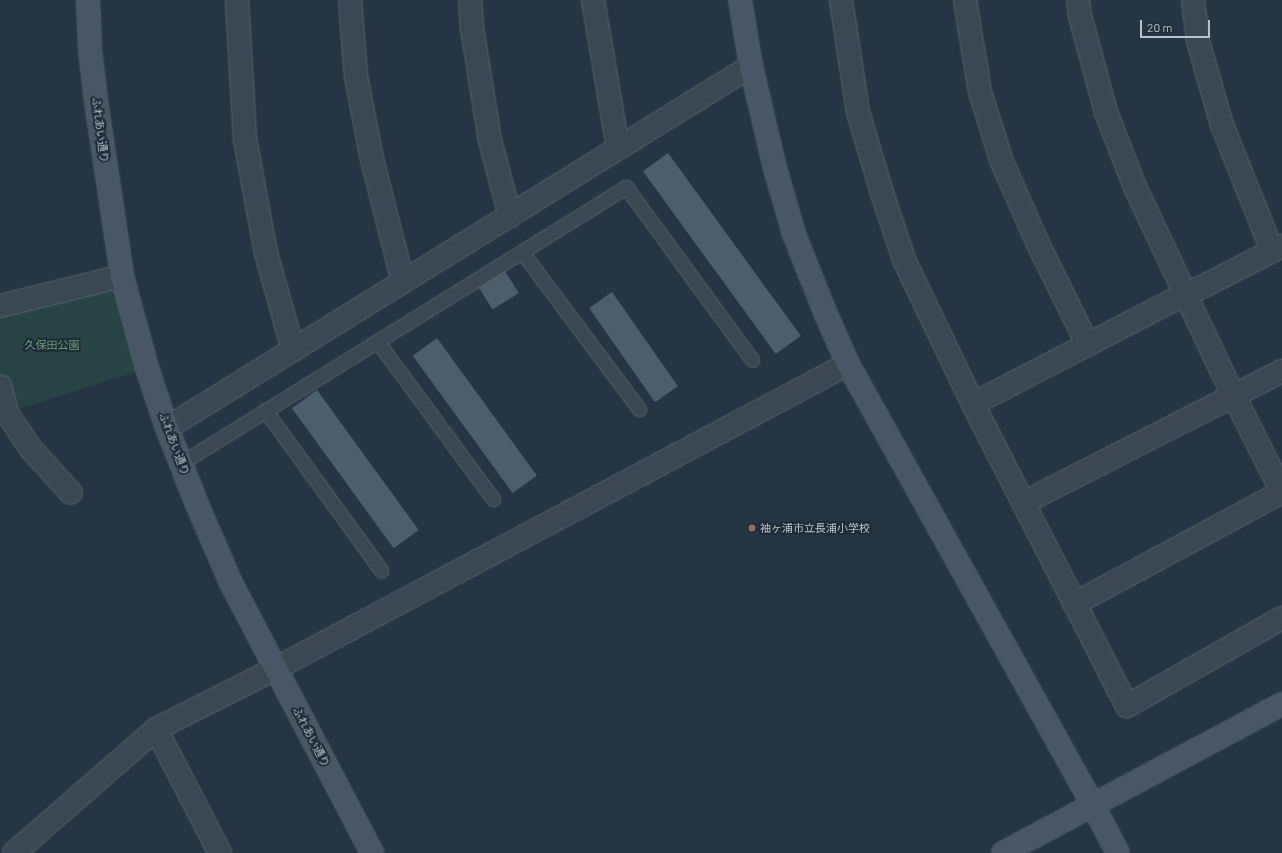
<!DOCTYPE html>
<html>
<head>
<meta charset="utf-8">
<style>
	body { margin:0 }
	#map { position:relative; width:1282px; height:853px; overflow:hidden; background:#263543; font-family:Barlow,"Noto Sans JP",sans-serif }
	div>[style] { position:absolute }
	.green>* { inset:0; background:#284344 }
	.building>* { inset:0; background:#4c5d6b; transform-origin:0 0 }
	.roads { filter:drop-shadow(0 0 1px #596570) drop-shadow(0 0 1px #596570) }
	.lane>* { height:13px; margin:-6.5px; padding:0 6.5px; transform-origin:6.5px; border-radius:6.5px; background:#3b4752 }
	.street>* { height:22px; margin:-11px; padding:0 11px; transform-origin:11px; border-radius:11px; background:#3b4752 }
	.secondary>* { height:22px; margin:-11px; padding:0 11px; transform-origin:11px; border-radius:11px; background:#495665 }
	.dots>* { width:11px; height:11px; translate:-50% -50%; box-sizing:border-box; border:2px solid #1f2c38; border-radius:50% }
	span { translate:-50% -50%; white-space:nowrap; text-align:center; line-height:1.15; -webkit-text-stroke:4px #1f2c38; paint-order:stroke }
	.street-label { font-size:11px; color:#b8c2cc }
	.park-label { font-size:11px; color:#6f9d75 }
	.poi-label { font-size:11px; color:#b8c2cc }
	.left { translate:0 -50%; text-align:left }
	.scale { position:absolute; left:1140px; top:20px; width:70px; height:18px; box-sizing:border-box; border:2px solid #b8c2cc; border-top:0; padding-left:5px; font-size:12px; line-height:14px; white-space:nowrap; color:#b8c2cc; -webkit-text-stroke:3px #1f2c38; paint-order:stroke }
</style>
</head>
<body>
<div id="map">
	<div class="green">
		<div style="clip-path:polygon(122px 276px,147px 368px,7px 413px,0 386px,0 306px)"></div>
	</div>
	<div class="building">
		<div style="left:668px;top:153px;width:226px;height:31px;rotate:54deg"></div>
		<div style="left:505px;top:271px;width:26px;height:31px;rotate:58deg"></div>
		<div style="left:612px;top:292px;width:115px;height:28px;rotate:55deg"></div>
		<div style="left:437px;top:338px;width:170px;height:30px;rotate:54deg"></div>
		<div style="left:317px;top:390px;width:173px;height:31px;rotate:54deg"></div>
	</div>
	<div class="roads">
		<div class="lane">
			<div style="left:522px;top:252px;width:196px;rotate:53.3deg"></div>
			<div style="left:377px;top:341px;width:196px;rotate:53.7deg"></div>
			<div style="left:265px;top:410px;width:198px;rotate:54.1deg"></div>
			<div style="left:181px;top:463px;width:524px;rotate:-31.81deg"></div>
			<div style="left:626px;top:187px;width:214px;rotate:53.9deg"></div>
		</div>
		<div class="street">
			<div style="left:237px;top:0;width:139px;rotate:86.7deg"></div>
			<div style="left:245px;top:139px;width:116px;rotate:79.6deg"></div>
			<div style="left:266px;top:253px;width:101px;rotate:74.4deg"></div>
			<div style="left:350px;top:0;width:76px;rotate:85.5deg"></div>
			<div style="left:356px;top:76px;width:80px;rotate:79.2deg"></div>
			<div style="left:371px;top:155px;width:131px;rotate:75.9deg"></div>
			<div style="left:470px;top:0;width:28px;rotate:86deg"></div>
			<div style="left:472px;top:28px;width:113px;rotate:80.9deg"></div>
			<div style="left:490px;top:140px;width:79px;rotate:75.3deg"></div>
			<div style="left:593px;top:0;width:150px;rotate:80.4deg"></div>
			<div style="left:841px;top:0;width:113px;rotate:81.4deg"></div>
			<div style="left:858px;top:112px;width:84px;rotate:73.5deg"></div>
			<div style="left:882px;top:193px;width:73px;rotate:71.6deg"></div>
			<div style="left:905px;top:262px;width:157px;rotate:64.4deg"></div>
			<div style="left:973px;top:404px;width:339px;rotate:63deg"></div>
			<div style="left:1127px;top:706px;width:178px;rotate:-29.6deg"></div>
			<div style="left:965px;top:0;width:93px;rotate:80.7deg"></div>
			<div style="left:980px;top:92px;width:73px;rotate:72.6deg"></div>
			<div style="left:1002px;top:162px;width:94px;rotate:66.2deg"></div>
			<div style="left:1040px;top:248px;width:108px;rotate:63.7deg"></div>
			<div style="left:1078px;top:0;width:16px;rotate:83deg"></div>
			<div style="left:1080px;top:16px;width:99px;rotate:74.8deg"></div>
			<div style="left:1106px;top:112px;width:80px;rotate:68.9deg"></div>
			<div style="left:1135px;top:187px;width:207px;rotate:64.8deg"></div>
			<div style="left:1223px;top:374px;width:132px;rotate:63.4deg"></div>
			<div style="left:1193px;top:0;width:41px;rotate:83deg"></div>
			<div style="left:1198px;top:41px;width:87px;rotate:74.1deg"></div>
			<div style="left:1222px;top:125px;width:135px;rotate:68.2deg"></div>
			<div style="left:0;top:306px;width:126px;rotate:-13.8deg"></div>
			<div style="left:0;top:386px;width:28px;rotate:75deg"></div>
			<div style="left:7px;top:413px;width:43px;rotate:56.3deg"></div>
			<div style="left:31px;top:449px;width:59px;rotate:47.7deg"></div>
			<div style="left:973px;top:404px;width:239px;rotate:-27.4deg"></div>
			<div style="left:1185px;top:294px;width:21px;rotate:-23deg"></div>
			<div style="left:1204px;top:286px;width:88px;rotate:-27.1deg"></div>
			<div style="left:167px;top:428px;width:687px;rotate:-31.79deg"></div>
			<div style="left:1023px;top:503px;width:291px;rotate:-27deg"></div>
			<div style="left:1074px;top:604px;width:236px;rotate:-28.3deg"></div>
			<div style="left:156px;top:729px;width:140px;rotate:62.7deg"></div>
			<div style="left:14px;top:853px;width:189px;rotate:-41.1deg"></div>
			<div style="left:156px;top:729px;width:133px;rotate:-26.8deg"></div>
			<div style="left:275px;top:669px;width:649px;rotate:-28.03deg"></div>
		</div>
		<div class="secondary">
			<div style="left:88px;top:0;width:50px;rotate:87.7deg"></div>
			<div style="left:90px;top:50px;width:51px;rotate:83.3deg"></div>
			<div style="left:96px;top:101px;width:177px;rotate:81.5deg"></div>
			<div style="left:122px;top:276px;width:95px;rotate:74.8deg"></div>
			<div style="left:147px;top:368px;width:63px;rotate:71.6deg"></div>
			<div style="left:167px;top:428px;width:79px;rotate:68.6deg"></div>
			<div style="left:196px;top:502px;width:88px;rotate:66.6deg"></div>
			<div style="left:231px;top:583px;width:305px;rotate:62.4deg"></div>
			<div style="left:740px;top:0;width:67px;rotate:80.5deg"></div>
			<div style="left:751px;top:66px;width:105px;rotate:76.8deg"></div>
			<div style="left:775px;top:168px;width:69px;rotate:73.9deg"></div>
			<div style="left:794px;top:234px;width:84px;rotate:68.3deg"></div>
			<div style="left:825px;top:312px;width:57px;rotate:66.1deg"></div>
			<div style="left:848px;top:364px;width:504px;rotate:60.95deg"></div>
			<div style="left:1093px;top:805px;width:54px;rotate:62.5deg"></div>
			<div style="left:1003px;top:853px;width:316px;rotate:-28.1deg"></div>
		</div>
	</div>
	<div class="dots">
		<div style="left:752px;top:528px;background:#8d6e63"></div>
	</div>
	<div class="street-label">
		<span style="left:100px;top:130px;rotate:82deg">ふれあい通り</span>
		<span style="left:174px;top:444px;rotate:69deg">ふれあい通り</span>
		<span style="left:311px;top:737px;rotate:62deg">ふれあい通り</span>
	</div>
	<div class="park-label">
		<span style="left:52px;top:345px">久保田公園</span>
	</div>
	<div class="poi-label">
		<span class="left" style="left:760px;top:528px">袖ヶ浦市立長浦小学校</span>
	</div>
	<div class="scale">20 m</div>
</div>
</body>
</html>
